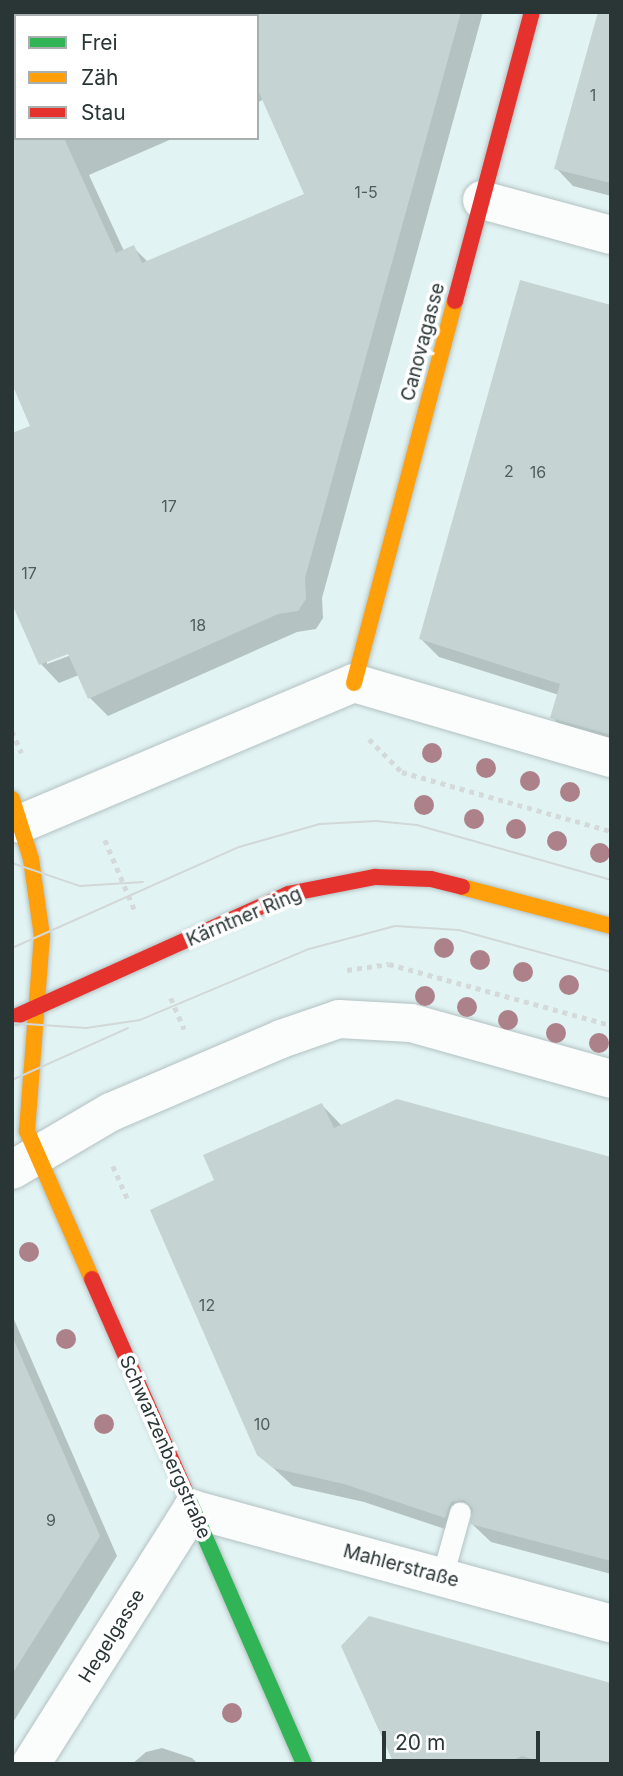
<!DOCTYPE html>
<html>
<head>
<meta charset="utf-8">
<style>
	body { margin:0 }
	#map { position:relative; width:623px; height:1776px; overflow:hidden; background:#e2f3f3; font-family:Inter,sans-serif }
	div>[style] { position:absolute }
	.shadow>* { inset:0; background:#0003 }
	.building>* { inset:0; background:#c5d3d3 }
	.path>* { height:4.5px; margin-top:-2.25px; transform-origin:0; background:repeating-linear-gradient(90deg,#d4dada 0 5px,transparent 0 10px) }
	.roads { filter:drop-shadow(0 0 2px #b3c1c1) drop-shadow(0 0 2px #b3c1c1) }
	.lane>* { height:21px; margin:-10.5px; padding:0 10.5px; transform-origin:10.5px; border-radius:10.5px; background:#fbfdfd }
	.street>* { height:38px; margin:-19px; padding:0 19px; transform-origin:19px; border-radius:19px; background:#fbfdfd }
	.fast>* { height:16px; margin:-8px; padding:0 8px; transform-origin:8px; border-radius:8px; background:#30b455 }
	.slow>* { height:16px; margin:-8px; padding:0 8px; transform-origin:8px; border-radius:8px; background:#ff9f0a }
	.jam>* { height:16px; margin:-8px; padding:0 8px; transform-origin:8px; border-radius:8px; background:#e5322d }
	.tram>* { height:2px; margin:-1px; padding:0 1px; transform-origin:1px; border-radius:1px; background:#d2d7d7 }
	.trees>* { width:20px; height:20px; margin:-10px; border-radius:50%; background:#ad818a }
	span { translate:-50% -50%; white-space:nowrap; text-align:center; line-height:1.15; -webkit-text-stroke:7px #fff; paint-order:stroke }
	.number-label { font-size:16px; color:#505d5c }
	.number-label span { -webkit-text-stroke-width:0 }
	.street-label { font-size:19px; color:#293635 }
	.frame { position:absolute; inset:0; border:14px solid #293635; pointer-events:none }
	.legend { position:absolute; left:14px; top:14px; width:245px; height:126px; box-sizing:border-box; background:#fff; border:2px solid #a9afae; margin:0; padding:9px 12px; list-style:none; font-size:21px; color:#293635 }
	.legend li { display:flex; align-items:center; gap:14px; height:35px }
	.legend b { width:35px; border:2px solid #a9afae }
	.scale { position:absolute; left:382px; top:1731px; width:158px; height:32px; box-sizing:border-box; border:4px solid #293635; border-top:0; padding-left:9px; font-size:21px; line-height:24px; white-space:nowrap; color:#293635; -webkit-text-stroke:5px #fff; paint-order:stroke }
</style>
</head>
<body>
<div id="map">
	<div class="shadow">
		<div style="clip-path:polygon(evenodd,12px 12px,483px 12px,322px 598px,323px 618px,316px 629px,297px 632px,108px 716px,90px 698px,79px 675px,59px 683px,41px 664px,12px 599px,32px 427px,12px 380px,12px 12px,16px 16px,257px 16px,257px 103px,264px 99px,306px 195px,149px 263px,133px 247px,124px 251px,89px 175px,174px 138px,16px 138px,16px 16px,12px 12px,76px 649px,77px 653px,47px 664px,47px 661px,76px 649px)"></div>
		<div style="clip-path:polygon(599px 12px,611px 12px,611px 196px,573px 186px,556px 168px)"></div>
		<div style="clip-path:polygon(611px 307px,611px 747px,570px 735px,552px 717px,559px 695px,439px 657px,421px 639px)"></div>
		<div style="clip-path:polygon(322px 1105px,342px 1126px,611px 1161px,611px 1574px,491px 1542px,472px 1524px,472px 1514px,463px 1535px,364px 1502px,293px 1486px,258px 1454px,216px 1181px)"></div>
		<div style="clip-path:polygon(12px 1315px,117px 1556px,12px 1724px)"></div>
		<div style="clip-path:polygon(611px 1685px,611px 1764px,395px 1764px)"></div>
		<div style="clip-path:polygon(162px 1748px,192px 1758px,198px 1764px,132px 1764px,146px 1752px)"></div>
	</div>
	<div class="building">
		<div style="clip-path:polygon(257px 12px,461px 12px,305px 578px,306px 599px,298px 611px,278px 614px,88px 699px,68px 654px,39px 665px,12px 604px,12px 433px,30px 426px,12px 384px,12px 138px,64px 138px,116px 253px,134px 245px,142px 263px,304px 194px,257px 88px)"></div>
		<div style="clip-path:polygon(598px 12px,611px 13px,611px 183px,554px 169px)"></div>
		<div style="clip-path:polygon(520px 280px,611px 305px,611px 735px,550px 718px,560px 684px,419px 639px)"></div>
		<div style="clip-path:polygon(397px 1099px,611px 1157px,611px 1561px,470px 1524px,473px 1509px,464px 1500px,451px 1502px,445px 1518px,344px 1484px,273px 1468px,257px 1455px,150px 1210px,214px 1180px,203px 1155px,322px 1103px,334px 1128px)"></div>
		<div style="clip-path:polygon(12px 1336px,100px 1536px,12px 1674px)"></div>
		<div style="clip-path:polygon(369px 1616px,611px 1683px,611px 1764px,548px 1764px,522px 1756px,505px 1764px,394px 1764px,341px 1646px)"></div>
	</div>
	<div class="path">
		<div style="left:12px;top:731px;width:24px;rotate:66deg"></div>
		<div style="left:369px;top:739px;width:47px;rotate:45deg"></div>
		<div style="left:402px;top:772px;width:217px;rotate:15.8deg"></div>
		<div style="left:105px;top:840px;width:79px;rotate:67deg"></div>
		<div style="left:347px;top:970px;width:42px;rotate:-8.1deg"></div>
		<div style="left:389px;top:964px;width:230px;rotate:15.4deg"></div>
		<div style="left:171px;top:998px;width:34px;rotate:67deg"></div>
		<div style="left:113px;top:1166px;width:39px;rotate:66deg"></div>
	</div>
	<div class="roads">
		<div class="lane">
			<div style="left:442px;top:1577px;width:67px;rotate:-74.5deg"></div>
		</div>
		<div class="street">
			<div style="left:482px;top:200px;width:134px;rotate:15.2deg"></div>
			<div style="left:20px;top:824px;width:363px;rotate:-22.9deg"></div>
			<div style="left:354px;top:683px;width:268px;rotate:16.3deg"></div>
			<div style="left:12px;top:1170px;width:115px;rotate:-30.4deg"></div>
			<div style="left:111px;top:1112px;width:185px;rotate:-23.2deg"></div>
			<div style="left:281px;top:1039px;width:61px;rotate:-19deg"></div>
			<div style="left:339px;top:1019px;width:72px;rotate:3.2deg"></div>
			<div style="left:411px;top:1023px;width:208px;rotate:15.6deg"></div>
			<div style="left:31px;top:1764px;width:302px;rotate:-57.7deg"></div>
			<div style="left:192px;top:1509px;width:434px;rotate:15.3deg"></div>
		</div>
		<div class="fast">
			<div style="left:184px;top:1489px;width:300px;rotate:66.4deg"></div>
		</div>
		<div class="slow">
			<div style="left:354px;top:683px;width:395px;rotate:-75.2deg"></div>
			<div style="left:12px;top:799px;width:63px;rotate:72.4deg"></div>
			<div style="left:31px;top:859px;width:78px;rotate:81.9deg"></div>
			<div style="left:42px;top:936px;width:196px;rotate:94.4deg"></div>
			<div style="left:27px;top:1131px;width:162px;rotate:66.3deg"></div>
			<div style="left:462px;top:887px;width:154px;rotate:14.7deg"></div>
		</div>
		<div class="jam">
			<div style="left:455px;top:301px;width:299px;rotate:-75.1deg"></div>
			<div style="left:17px;top:1016px;width:297px;rotate:-24.2deg"></div>
			<div style="left:288px;top:894px;width:89px;rotate:-11.1deg"></div>
			<div style="left:375px;top:877px;width:56px;rotate:2deg"></div>
			<div style="left:431px;top:879px;width:32px;rotate:14deg"></div>
			<div style="left:92px;top:1279px;width:229px;rotate:66.3deg"></div>
		</div>
	</div>
	<div class="tram">
		<div style="left:12px;top:863px;width:72px;rotate:18.7deg"></div>
		<div style="left:80px;top:886px;width:63px;rotate:-3.6deg"></div>
		<div style="left:12px;top:948px;width:248px;rotate:-24deg"></div>
		<div style="left:239px;top:847px;width:84px;rotate:-15.9deg"></div>
		<div style="left:320px;top:824px;width:56px;rotate:-3.1deg"></div>
		<div style="left:376px;top:821px;width:41px;rotate:5.6deg"></div>
		<div style="left:417px;top:825px;width:202px;rotate:15.8deg"></div>
		<div style="left:12px;top:1023px;width:74px;rotate:3.9deg"></div>
		<div style="left:86px;top:1028px;width:55px;rotate:-8.4deg"></div>
		<div style="left:140px;top:1020px;width:183px;rotate:-22.8deg"></div>
		<div style="left:309px;top:949px;width:89px;rotate:-15deg"></div>
		<div style="left:395px;top:926px;width:64px;rotate:3.6deg"></div>
		<div style="left:459px;top:930px;width:158px;rotate:15.4deg"></div>
		<div style="left:12px;top:1080px;width:127px;rotate:-24.1deg"></div>
	</div>
	<div class="trees">
		<div style="left:432px;top:753px"></div>
		<div style="left:486px;top:768px"></div>
		<div style="left:530px;top:781px"></div>
		<div style="left:570px;top:792px"></div>
		<div style="left:424px;top:805px"></div>
		<div style="left:474px;top:819px"></div>
		<div style="left:516px;top:829px"></div>
		<div style="left:557px;top:841px"></div>
		<div style="left:600px;top:853px"></div>
		<div style="left:444px;top:948px"></div>
		<div style="left:480px;top:960px"></div>
		<div style="left:523px;top:972px"></div>
		<div style="left:569px;top:985px"></div>
		<div style="left:425px;top:996px"></div>
		<div style="left:467px;top:1007px"></div>
		<div style="left:508px;top:1020px"></div>
		<div style="left:556px;top:1033px"></div>
		<div style="left:599px;top:1043px"></div>
		<div style="left:29px;top:1252px"></div>
		<div style="left:66px;top:1339px"></div>
		<div style="left:104px;top:1424px"></div>
		<div style="left:232px;top:1713px"></div>
	</div>
	<div class="number-label">
		<span style="left:593px;top:95px">1</span>
		<span style="left:366px;top:192px">1-5</span>
		<span style="left:509px;top:471px">2</span>
		<span style="left:538px;top:472px">16</span>
		<span style="left:169px;top:506px">17</span>
		<span style="left:29px;top:573px">17</span>
		<span style="left:198px;top:625px">18</span>
		<span style="left:207px;top:1305px">12</span>
		<span style="left:262px;top:1424px">10</span>
		<span style="left:51px;top:1520px">9</span>
	</div>
	<div class="street-label">
		<span style="left:423px;top:342px;rotate:-75deg">Canovagasse</span>
		<span style="left:244px;top:917px;rotate:-23deg">Kärntner Ring</span>
		<span style="left:165px;top:1447px;rotate:66deg">Schwarzenbergstraße</span>
		<span style="left:401px;top:1566px;rotate:15deg">Mahlerstraße</span>
		<span style="left:112px;top:1636px;rotate:-58deg">Hegelgasse</span>
	</div>
	<div class="frame"></div>
	<ul class="legend">
	<li><b style="height:9px;background:#30b455"></b>Frei</li>
	<li><b style="height:9px;background:#ff9f0a"></b>Zäh</li>
	<li><b style="height:9px;background:#e5322d"></b>Stau</li>
	</ul>
	<div class="scale">20 m</div>
</div>
</body>
</html>
